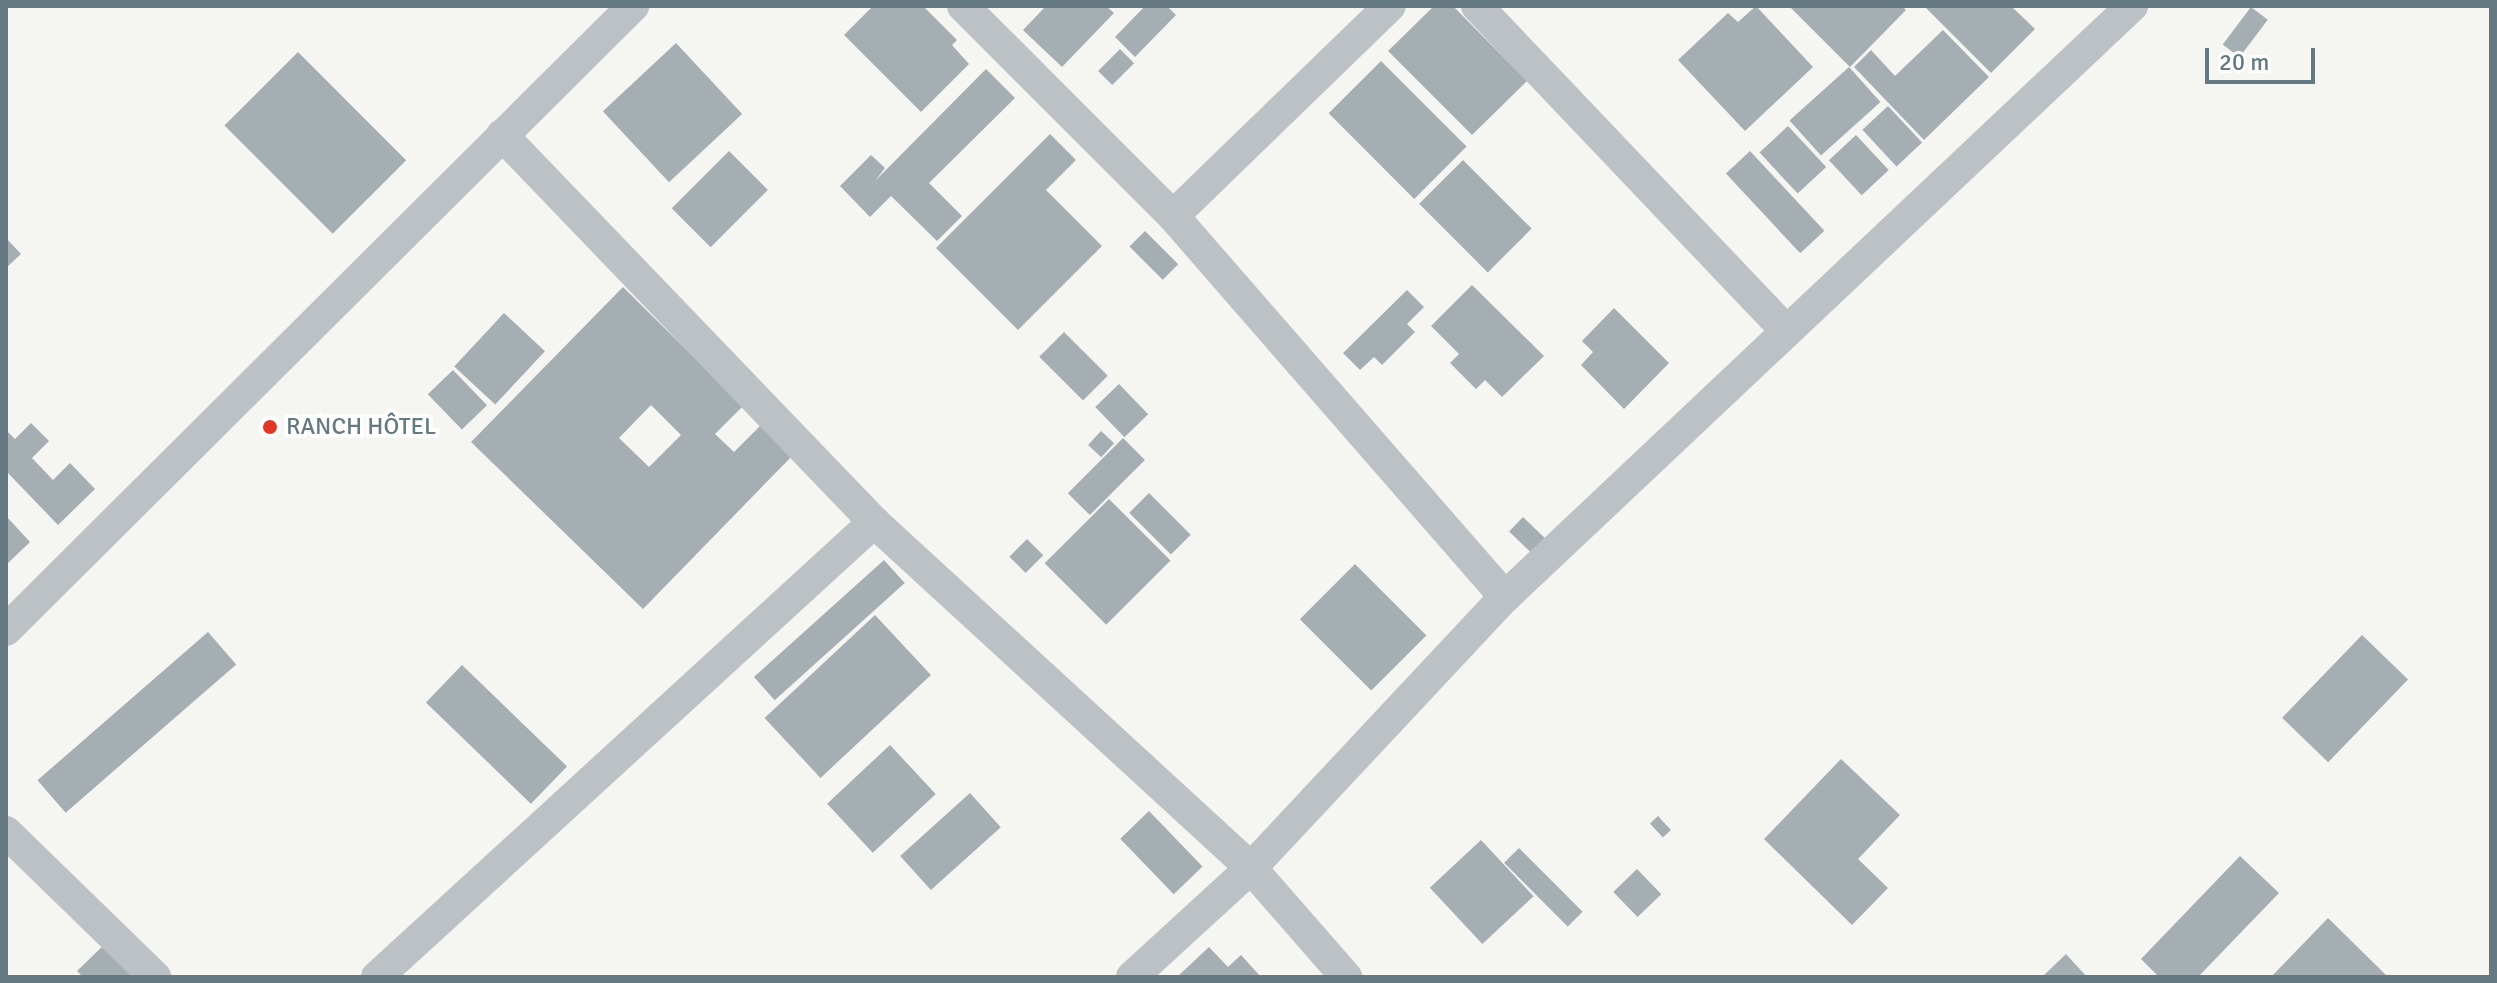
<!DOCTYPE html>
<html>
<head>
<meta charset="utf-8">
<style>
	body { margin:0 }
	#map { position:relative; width:2497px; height:983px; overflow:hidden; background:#f5f5f2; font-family:Signika,sans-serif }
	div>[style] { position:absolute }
	.building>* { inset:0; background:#a5afb3; transform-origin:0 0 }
	.street>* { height:32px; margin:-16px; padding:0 16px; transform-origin:16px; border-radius:16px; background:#bbc1c4 }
	.dots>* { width:22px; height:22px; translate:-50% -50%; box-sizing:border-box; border:4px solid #fff; border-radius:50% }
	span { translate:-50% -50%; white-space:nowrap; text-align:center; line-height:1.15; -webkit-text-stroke:8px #fff; paint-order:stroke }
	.poi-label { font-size:24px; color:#657982 }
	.left { translate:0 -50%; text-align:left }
	.frame { position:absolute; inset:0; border:8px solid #657982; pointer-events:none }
	.scale { position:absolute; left:2205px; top:48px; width:110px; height:36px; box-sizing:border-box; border:4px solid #657982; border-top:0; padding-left:10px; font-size:24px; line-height:28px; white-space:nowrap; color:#657982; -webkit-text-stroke:6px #fff; paint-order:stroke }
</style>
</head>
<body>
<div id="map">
	<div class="building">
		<div style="clip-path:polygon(873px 6px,923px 6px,957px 40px,952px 45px,969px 64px,921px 112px,844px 35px)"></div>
		<div style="clip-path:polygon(1046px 6px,1106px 6px,1114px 13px,1062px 67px,1023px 30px)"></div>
		<div style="clip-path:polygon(1145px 6px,1167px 6px,1176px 15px,1135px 57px,1115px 37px)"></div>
		<div style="clip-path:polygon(1434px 6px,1453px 6px,1527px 81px,1472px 135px,1388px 51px)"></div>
		<div style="clip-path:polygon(1756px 6px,1813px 67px,1745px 131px,1678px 60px,1728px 13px,1738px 22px)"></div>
		<div style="clip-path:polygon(1789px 6px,1902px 6px,1906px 10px,1850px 67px)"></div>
		<div style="clip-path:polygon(1924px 6px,2011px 6px,2035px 29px,1991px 73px)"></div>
		<div style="left:2251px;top:7px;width:21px;height:47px;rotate:37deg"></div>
		<div style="clip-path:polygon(1943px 30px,1989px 77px,1924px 140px,1854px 67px,1871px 50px,1895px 76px)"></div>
		<div style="left:676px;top:43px;width:97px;height:100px;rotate:47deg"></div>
		<div style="left:1120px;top:49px;width:20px;height:31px;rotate:45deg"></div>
		<div style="left:298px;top:52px;width:153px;height:104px;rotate:45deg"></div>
		<div style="left:1381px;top:61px;width:121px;height:74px;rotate:45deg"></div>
		<div style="left:1849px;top:67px;width:47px;height:80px;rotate:48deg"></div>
		<div style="clip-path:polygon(986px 69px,1015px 98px,929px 183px,962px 216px,937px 241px,891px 196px,870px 217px,840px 186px,871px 155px,885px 168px,875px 181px)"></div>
		<div style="left:1888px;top:106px;width:50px;height:35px;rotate:47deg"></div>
		<div style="left:1788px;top:126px;width:56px;height:39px;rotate:47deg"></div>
		<div style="clip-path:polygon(1050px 134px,1076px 160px,1046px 190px,1102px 246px,1018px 330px,936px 248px)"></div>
		<div style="left:1856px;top:135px;width:48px;height:37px;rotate:47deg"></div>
		<div style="left:729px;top:151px;width:55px;height:81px;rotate:45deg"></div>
		<div style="left:1750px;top:151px;width:109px;height:33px;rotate:47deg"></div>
		<div style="left:1463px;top:160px;width:97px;height:62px;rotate:45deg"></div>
		<div style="left:1145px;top:231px;width:47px;height:22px;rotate:45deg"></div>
		<div style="clip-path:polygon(6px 238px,21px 254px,6px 268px)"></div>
		<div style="clip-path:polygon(1472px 285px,1544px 356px,1502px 397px,1485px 380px,1476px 389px,1450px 363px,1459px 354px,1431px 326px)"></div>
		<div style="clip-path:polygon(evenodd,623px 287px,743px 406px,715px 434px,734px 452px,762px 424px,794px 454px,643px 609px,471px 442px,623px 287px,651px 405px,681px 435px,649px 467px,619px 438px,651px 405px)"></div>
		<div style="clip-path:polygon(1407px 290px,1424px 307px,1407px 324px,1415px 332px,1382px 365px,1374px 357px,1360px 370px,1343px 353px)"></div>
		<div style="clip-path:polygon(1614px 308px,1669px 363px,1624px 409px,1581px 365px,1593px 352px,1582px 341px)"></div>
		<div style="left:504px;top:313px;width:56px;height:73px;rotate:43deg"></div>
		<div style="left:1064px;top:332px;width:62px;height:35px;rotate:45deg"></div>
		<div style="left:453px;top:370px;width:49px;height:35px;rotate:46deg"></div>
		<div style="left:1119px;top:384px;width:42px;height:33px;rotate:46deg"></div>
		<div style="clip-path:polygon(31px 423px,49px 441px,32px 458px,53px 480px,70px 463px,95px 489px,58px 525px,6px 471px,6px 430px,15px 439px)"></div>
		<div style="left:1101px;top:431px;width:18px;height:19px;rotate:43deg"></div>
		<div style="left:1123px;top:438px;width:31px;height:78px;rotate:45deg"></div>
		<div style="left:1149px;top:493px;width:59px;height:28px;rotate:45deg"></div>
		<div style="left:1109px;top:499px;width:87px;height:91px;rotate:45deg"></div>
		<div style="clip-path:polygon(6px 516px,30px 542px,6px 565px)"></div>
		<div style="left:1523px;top:517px;width:39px;height:20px;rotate:44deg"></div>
		<div style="left:1027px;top:539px;width:23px;height:25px;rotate:45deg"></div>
		<div style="left:884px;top:560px;width:31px;height:175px;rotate:48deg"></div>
		<div style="left:1355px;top:564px;width:101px;height:78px;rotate:45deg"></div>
		<div style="left:875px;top:615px;width:82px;height:151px;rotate:47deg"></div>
		<div style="left:208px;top:632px;width:43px;height:226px;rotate:49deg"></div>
		<div style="left:2362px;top:635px;width:64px;height:115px;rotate:44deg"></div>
		<div style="left:462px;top:665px;width:146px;height:52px;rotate:44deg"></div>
		<div style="left:890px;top:745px;width:67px;height:86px;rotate:47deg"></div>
		<div style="clip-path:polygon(1841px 759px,1900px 815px,1858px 859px,1888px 888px,1852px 925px,1764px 839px)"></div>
		<div style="left:970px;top:793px;width:46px;height:94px;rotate:48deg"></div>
		<div style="left:1149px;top:811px;width:77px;height:40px;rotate:46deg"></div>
		<div style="left:1658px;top:816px;width:19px;height:11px;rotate:47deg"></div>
		<div style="left:1481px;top:840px;width:77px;height:70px;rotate:47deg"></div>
		<div style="left:1519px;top:848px;width:90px;height:21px;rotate:45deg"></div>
		<div style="clip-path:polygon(2240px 856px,2279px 893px,2198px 977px,2159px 977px,2141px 959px)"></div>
		<div style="left:1637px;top:869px;width:35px;height:33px;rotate:46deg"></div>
		<div style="clip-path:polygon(2328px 918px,2388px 977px,2271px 977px)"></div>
		<div style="clip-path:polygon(108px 941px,135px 977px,83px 977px,77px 971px)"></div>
		<div style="clip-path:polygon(1209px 947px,1228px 967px,1241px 955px,1261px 977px,1177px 977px)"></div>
		<div style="clip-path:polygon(2066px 954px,2087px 977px,2042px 977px)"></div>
	</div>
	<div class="street">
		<div style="left:963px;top:6px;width:297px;rotate:45deg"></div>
		<div style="left:1173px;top:216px;width:505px;rotate:48.93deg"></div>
		<div style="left:1477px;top:6px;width:446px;rotate:46.4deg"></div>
		<div style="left:502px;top:135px;width:537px;rotate:46.13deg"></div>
		<div style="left:874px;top:522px;width:512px;rotate:42.54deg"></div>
		<div style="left:1251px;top:868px;width:145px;rotate:48.9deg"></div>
		<div style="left:1173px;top:216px;width:302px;rotate:-44.1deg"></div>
		<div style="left:6px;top:630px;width:885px;rotate:-44.86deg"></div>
		<div style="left:6px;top:832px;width:208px;rotate:44.2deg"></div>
		<div style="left:377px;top:977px;width:674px;rotate:-42.47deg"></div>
		<div style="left:1132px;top:977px;width:161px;rotate:-42.5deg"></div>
		<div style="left:1251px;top:868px;width:371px;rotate:-46.9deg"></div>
		<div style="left:1505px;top:597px;width:862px;rotate:-43.31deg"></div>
	</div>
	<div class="dots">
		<div style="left:270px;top:427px;background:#e03727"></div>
	</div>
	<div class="poi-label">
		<span class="left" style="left:286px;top:427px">RANCH HÔTEL</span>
	</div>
	<div class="frame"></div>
	<div class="scale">20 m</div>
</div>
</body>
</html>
